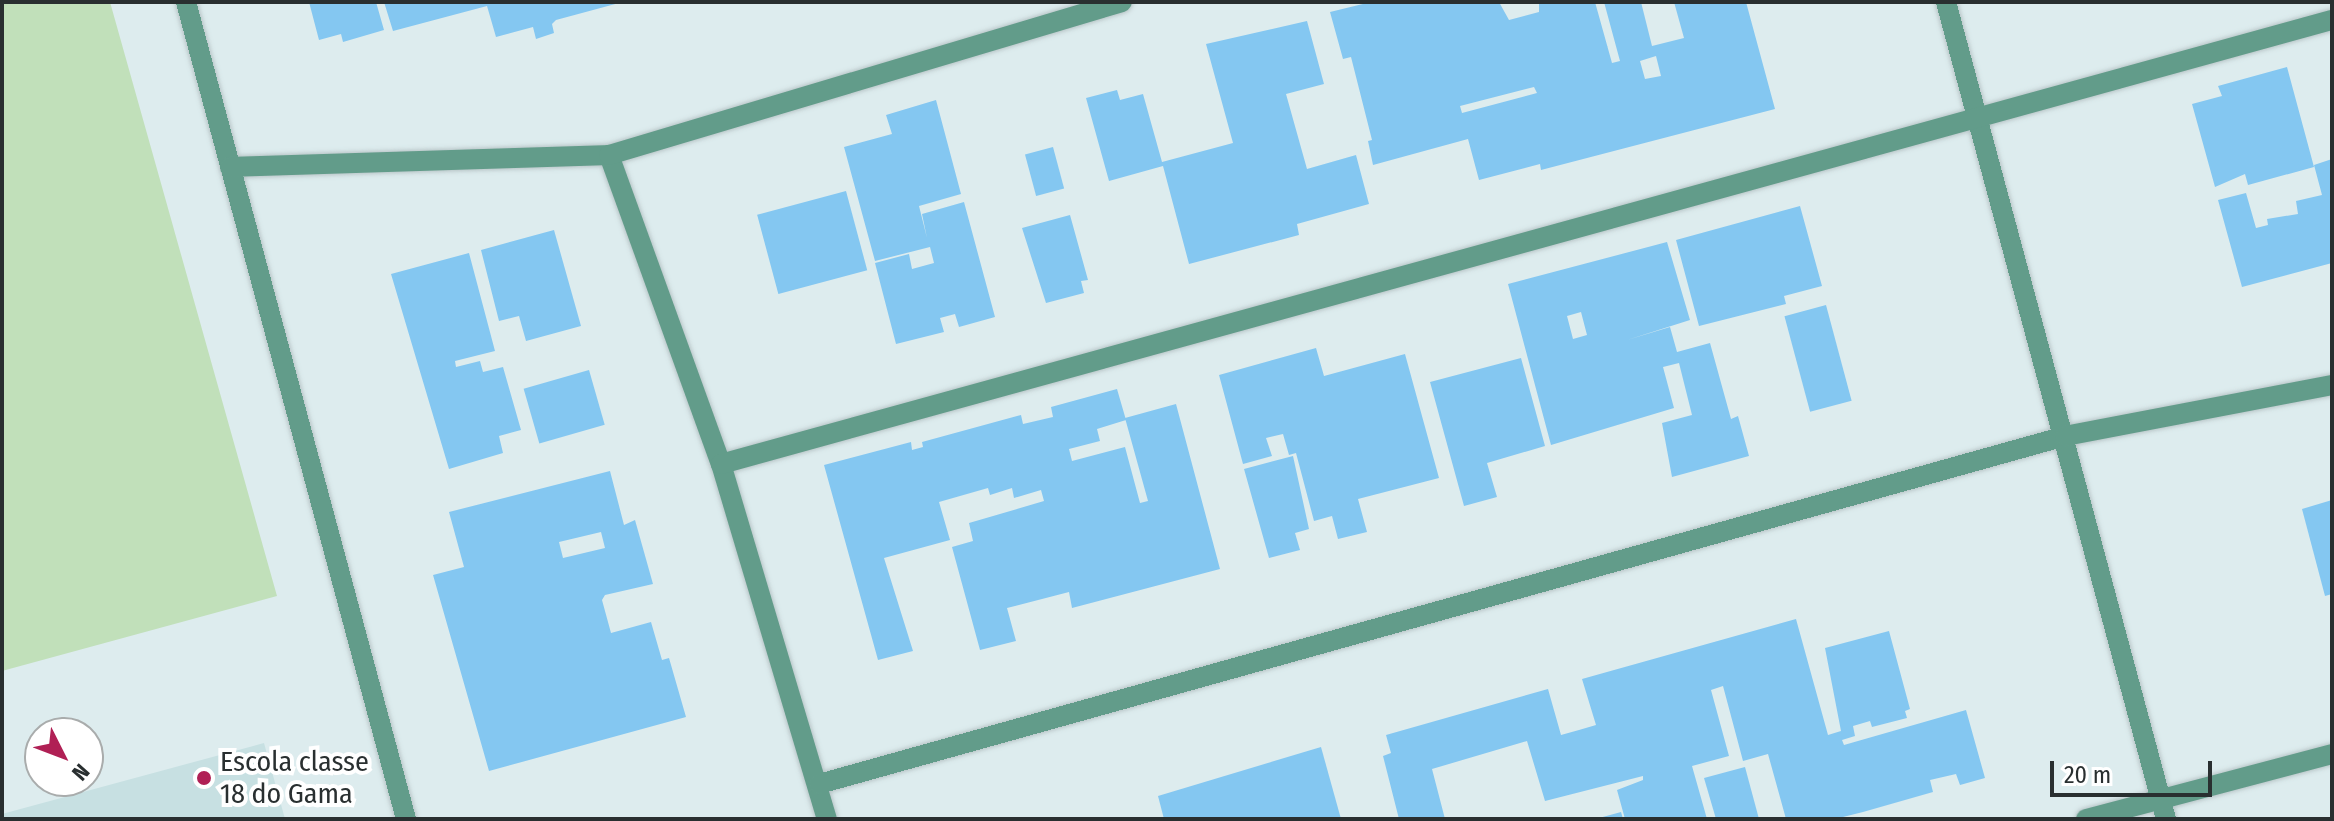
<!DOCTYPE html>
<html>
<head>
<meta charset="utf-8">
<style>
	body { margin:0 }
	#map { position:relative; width:2334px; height:821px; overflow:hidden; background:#ddecee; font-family:"Fira Sans Condensed",sans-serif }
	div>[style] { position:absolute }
	.built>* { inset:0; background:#c7e0e2 }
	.green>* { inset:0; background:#c1e0ba }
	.building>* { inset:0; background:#84c7f1; transform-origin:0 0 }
	.roads { filter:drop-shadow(0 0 2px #b9c6c8) drop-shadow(0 0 2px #b9c6c8) }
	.minor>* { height:20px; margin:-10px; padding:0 10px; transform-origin:10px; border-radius:10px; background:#629c8a }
	.dots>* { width:22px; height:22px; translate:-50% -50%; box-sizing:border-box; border:4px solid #fff; border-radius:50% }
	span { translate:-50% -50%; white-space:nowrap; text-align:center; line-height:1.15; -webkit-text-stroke:8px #fff; paint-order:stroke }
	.poi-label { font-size:28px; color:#292f30 }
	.left { translate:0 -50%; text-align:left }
	.frame { position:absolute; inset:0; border:4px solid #292f30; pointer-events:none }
	.north { position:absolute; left:24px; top:717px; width:80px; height:80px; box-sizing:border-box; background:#fff; border:2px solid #a9acac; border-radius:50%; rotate:132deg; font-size:22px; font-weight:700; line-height:32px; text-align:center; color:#292f30 }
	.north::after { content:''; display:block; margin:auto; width:28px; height:36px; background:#b02055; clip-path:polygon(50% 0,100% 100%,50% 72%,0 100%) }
	.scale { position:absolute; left:2050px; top:761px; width:162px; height:36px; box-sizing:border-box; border:4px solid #292f30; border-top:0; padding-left:10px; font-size:24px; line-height:28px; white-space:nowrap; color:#292f30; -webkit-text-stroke:6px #fff; paint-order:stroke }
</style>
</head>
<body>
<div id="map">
	<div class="built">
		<div style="clip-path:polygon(264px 743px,285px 819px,2px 819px,2px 814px)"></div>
	</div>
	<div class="green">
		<div style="clip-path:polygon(2px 2px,110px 2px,277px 596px,2px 671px)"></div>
	</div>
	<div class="building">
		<div style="clip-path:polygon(309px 2px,376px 2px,384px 30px,343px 42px,341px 34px,319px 40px)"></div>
		<div style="clip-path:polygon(384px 2px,619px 2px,619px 3px,556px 20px,552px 24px,554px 33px,536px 39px,533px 27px,496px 37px,487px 6px,393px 31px)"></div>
		<div style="clip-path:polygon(evenodd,1371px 2px,1499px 2px,1509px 20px,1539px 12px,1539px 2px,1595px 2px,1612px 63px,1620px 61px,1604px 2px,1641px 2px,1652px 46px,1684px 38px,1674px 2px,1746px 2px,1775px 109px,1541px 170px,1540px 164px,1479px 180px,1468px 139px,1373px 165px,1368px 141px,1372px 140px,1351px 57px,1343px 59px,1330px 12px,1371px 2px,1656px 56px,1661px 76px,1645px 79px,1640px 61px,1656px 56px,1371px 2px,1534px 87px,1537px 93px,1462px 113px,1460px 106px,1534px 87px)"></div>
		<div style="clip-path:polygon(1307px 21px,1324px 84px,1286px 94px,1307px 169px,1356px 155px,1369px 204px,1297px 224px,1299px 235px,1189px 264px,1163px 166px,1109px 181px,1086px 98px,1117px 90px,1120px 100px,1143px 94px,1162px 162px,1233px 143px,1206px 44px)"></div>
		<div style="clip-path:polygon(2287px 67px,2314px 167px,2248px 185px,2245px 174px,2215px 187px,2192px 104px,2222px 96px,2218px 86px)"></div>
		<div style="clip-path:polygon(936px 100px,961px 194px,919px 206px,927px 238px,922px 214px,964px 202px,995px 317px,959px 327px,955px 314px,940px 318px,944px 332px,896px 344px,875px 263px,909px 254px,912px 269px,934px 263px,930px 247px,875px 261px,844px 147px,892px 134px,886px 115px)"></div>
		<div style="left:1053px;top:147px;width:43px;height:29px;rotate:75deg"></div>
		<div style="clip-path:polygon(2332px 159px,2332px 263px,2242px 287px,2218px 200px,2246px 193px,2256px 228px,2268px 225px,2267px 219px,2298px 214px,2296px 201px,2322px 195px,2314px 165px)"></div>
		<div style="left:846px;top:191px;width:82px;height:92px;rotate:75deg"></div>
		<div style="clip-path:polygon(1800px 206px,1822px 286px,1784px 296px,1786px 304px,1699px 326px,1676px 240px)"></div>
		<div style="clip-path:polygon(1070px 215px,1088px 280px,1081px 281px,1084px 293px,1046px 303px,1022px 228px)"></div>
		<div style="clip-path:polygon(554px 230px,581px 326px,526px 341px,519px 316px,499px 321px,481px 250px)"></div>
		<div style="clip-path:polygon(evenodd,1667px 242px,1690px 320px,1627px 340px,1670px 327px,1677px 352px,1710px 343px,1731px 419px,1738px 416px,1749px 456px,1672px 477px,1662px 423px,1692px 415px,1679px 363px,1663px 367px,1674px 408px,1551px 445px,1508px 284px,1667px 242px,1581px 312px,1587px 335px,1573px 339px,1567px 316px,1581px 312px)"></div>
		<div style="clip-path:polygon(469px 253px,495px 351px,455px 361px,456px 367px,480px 361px,483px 372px,503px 367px,521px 430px,499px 436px,503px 453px,449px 469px,391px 274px)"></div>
		<div style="left:1826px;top:305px;width:99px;height:43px;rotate:75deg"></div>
		<div style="clip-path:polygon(1316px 348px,1324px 376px,1405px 354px,1439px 478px,1358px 499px,1367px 532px,1338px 539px,1332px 516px,1314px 521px,1296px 453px,1289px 455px,1283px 434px,1266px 438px,1272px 456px,1243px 464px,1219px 375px)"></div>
		<div style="clip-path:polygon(1521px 358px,1545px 446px,1487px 463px,1497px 497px,1464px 506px,1430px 382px)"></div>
		<div style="left:589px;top:370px;width:57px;height:68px;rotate:74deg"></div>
		<div style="clip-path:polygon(1117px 389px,1126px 420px,1097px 429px,1100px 441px,1069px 449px,1072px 461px,1125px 447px,1140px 503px,1148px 501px,1125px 418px,1176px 404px,1220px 569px,1072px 608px,1069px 592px,1007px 608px,1016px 641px,980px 650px,952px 547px,973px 541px,969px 523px,1044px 501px,1041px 490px,1014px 498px,1012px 488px,990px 495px,988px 488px,939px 502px,950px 540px,884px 558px,913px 651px,878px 660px,824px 465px,911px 442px,912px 450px,923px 447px,922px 442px,1021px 415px,1023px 424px,1053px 417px,1051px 407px)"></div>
		<div style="clip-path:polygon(1293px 456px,1309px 529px,1295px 533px,1300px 550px,1269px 558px,1244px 469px)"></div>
		<div style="clip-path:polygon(evenodd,610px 471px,624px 525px,635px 520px,653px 584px,605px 595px,602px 600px,611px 633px,651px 622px,662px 660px,669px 658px,686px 717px,489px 771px,433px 575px,464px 567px,449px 512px,610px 471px,601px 532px,605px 548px,563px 558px,559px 542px,601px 532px)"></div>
		<div style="clip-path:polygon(2332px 500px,2332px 594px,2325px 596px,2302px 509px)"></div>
		<div style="clip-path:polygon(1796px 619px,1828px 735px,1841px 731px,1825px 648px,1889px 631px,1910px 709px,1905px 711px,1907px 718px,1872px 727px,1870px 721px,1853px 726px,1855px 736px,1842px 740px,1844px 745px,1966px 710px,1985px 778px,1960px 785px,1956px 774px,1930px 780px,1933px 792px,1863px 812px,1835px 819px,1786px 819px,1768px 754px,1743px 761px,1723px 686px,1711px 690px,1729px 756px,1692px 766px,1707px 819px,1625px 819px,1617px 790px,1643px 780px,1643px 776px,1545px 801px,1527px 741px,1432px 769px,1445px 819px,1399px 819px,1383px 756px,1391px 753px,1386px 735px,1548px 689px,1561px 735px,1579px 730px,1596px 725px,1582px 679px)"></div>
		<div style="clip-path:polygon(1321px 747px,1341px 819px,1164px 819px,1158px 796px)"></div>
		<div style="clip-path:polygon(1745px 767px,1759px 819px,1716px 819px,1704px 778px)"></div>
		<div style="clip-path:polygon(1621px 812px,1623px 819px,1599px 819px,1599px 818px)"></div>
	</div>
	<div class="roads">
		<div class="minor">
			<div style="left:186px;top:2px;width:846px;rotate:74.93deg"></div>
			<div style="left:1946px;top:2px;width:846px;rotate:74.93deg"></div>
			<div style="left:609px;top:155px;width:329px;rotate:70.1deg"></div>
			<div style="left:721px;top:464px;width:370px;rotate:73.4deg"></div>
			<div style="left:230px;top:167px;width:379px;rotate:-1.8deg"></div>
			<div style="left:609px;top:155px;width:535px;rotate:-16.61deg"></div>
			<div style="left:721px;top:464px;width:1671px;rotate:-15.41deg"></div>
			<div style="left:819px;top:784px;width:1294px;rotate:-15.6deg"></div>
			<div style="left:2065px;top:436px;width:272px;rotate:-10.8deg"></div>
			<div style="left:2086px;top:819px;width:254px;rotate:-14.8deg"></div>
		</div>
	</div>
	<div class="dots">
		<div style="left:204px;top:778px;background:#b02055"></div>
	</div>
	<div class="poi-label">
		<span class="left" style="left:220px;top:778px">Escola classe<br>18 do Gama</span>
	</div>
	<div class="frame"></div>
	<div class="north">N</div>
	<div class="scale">20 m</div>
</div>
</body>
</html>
